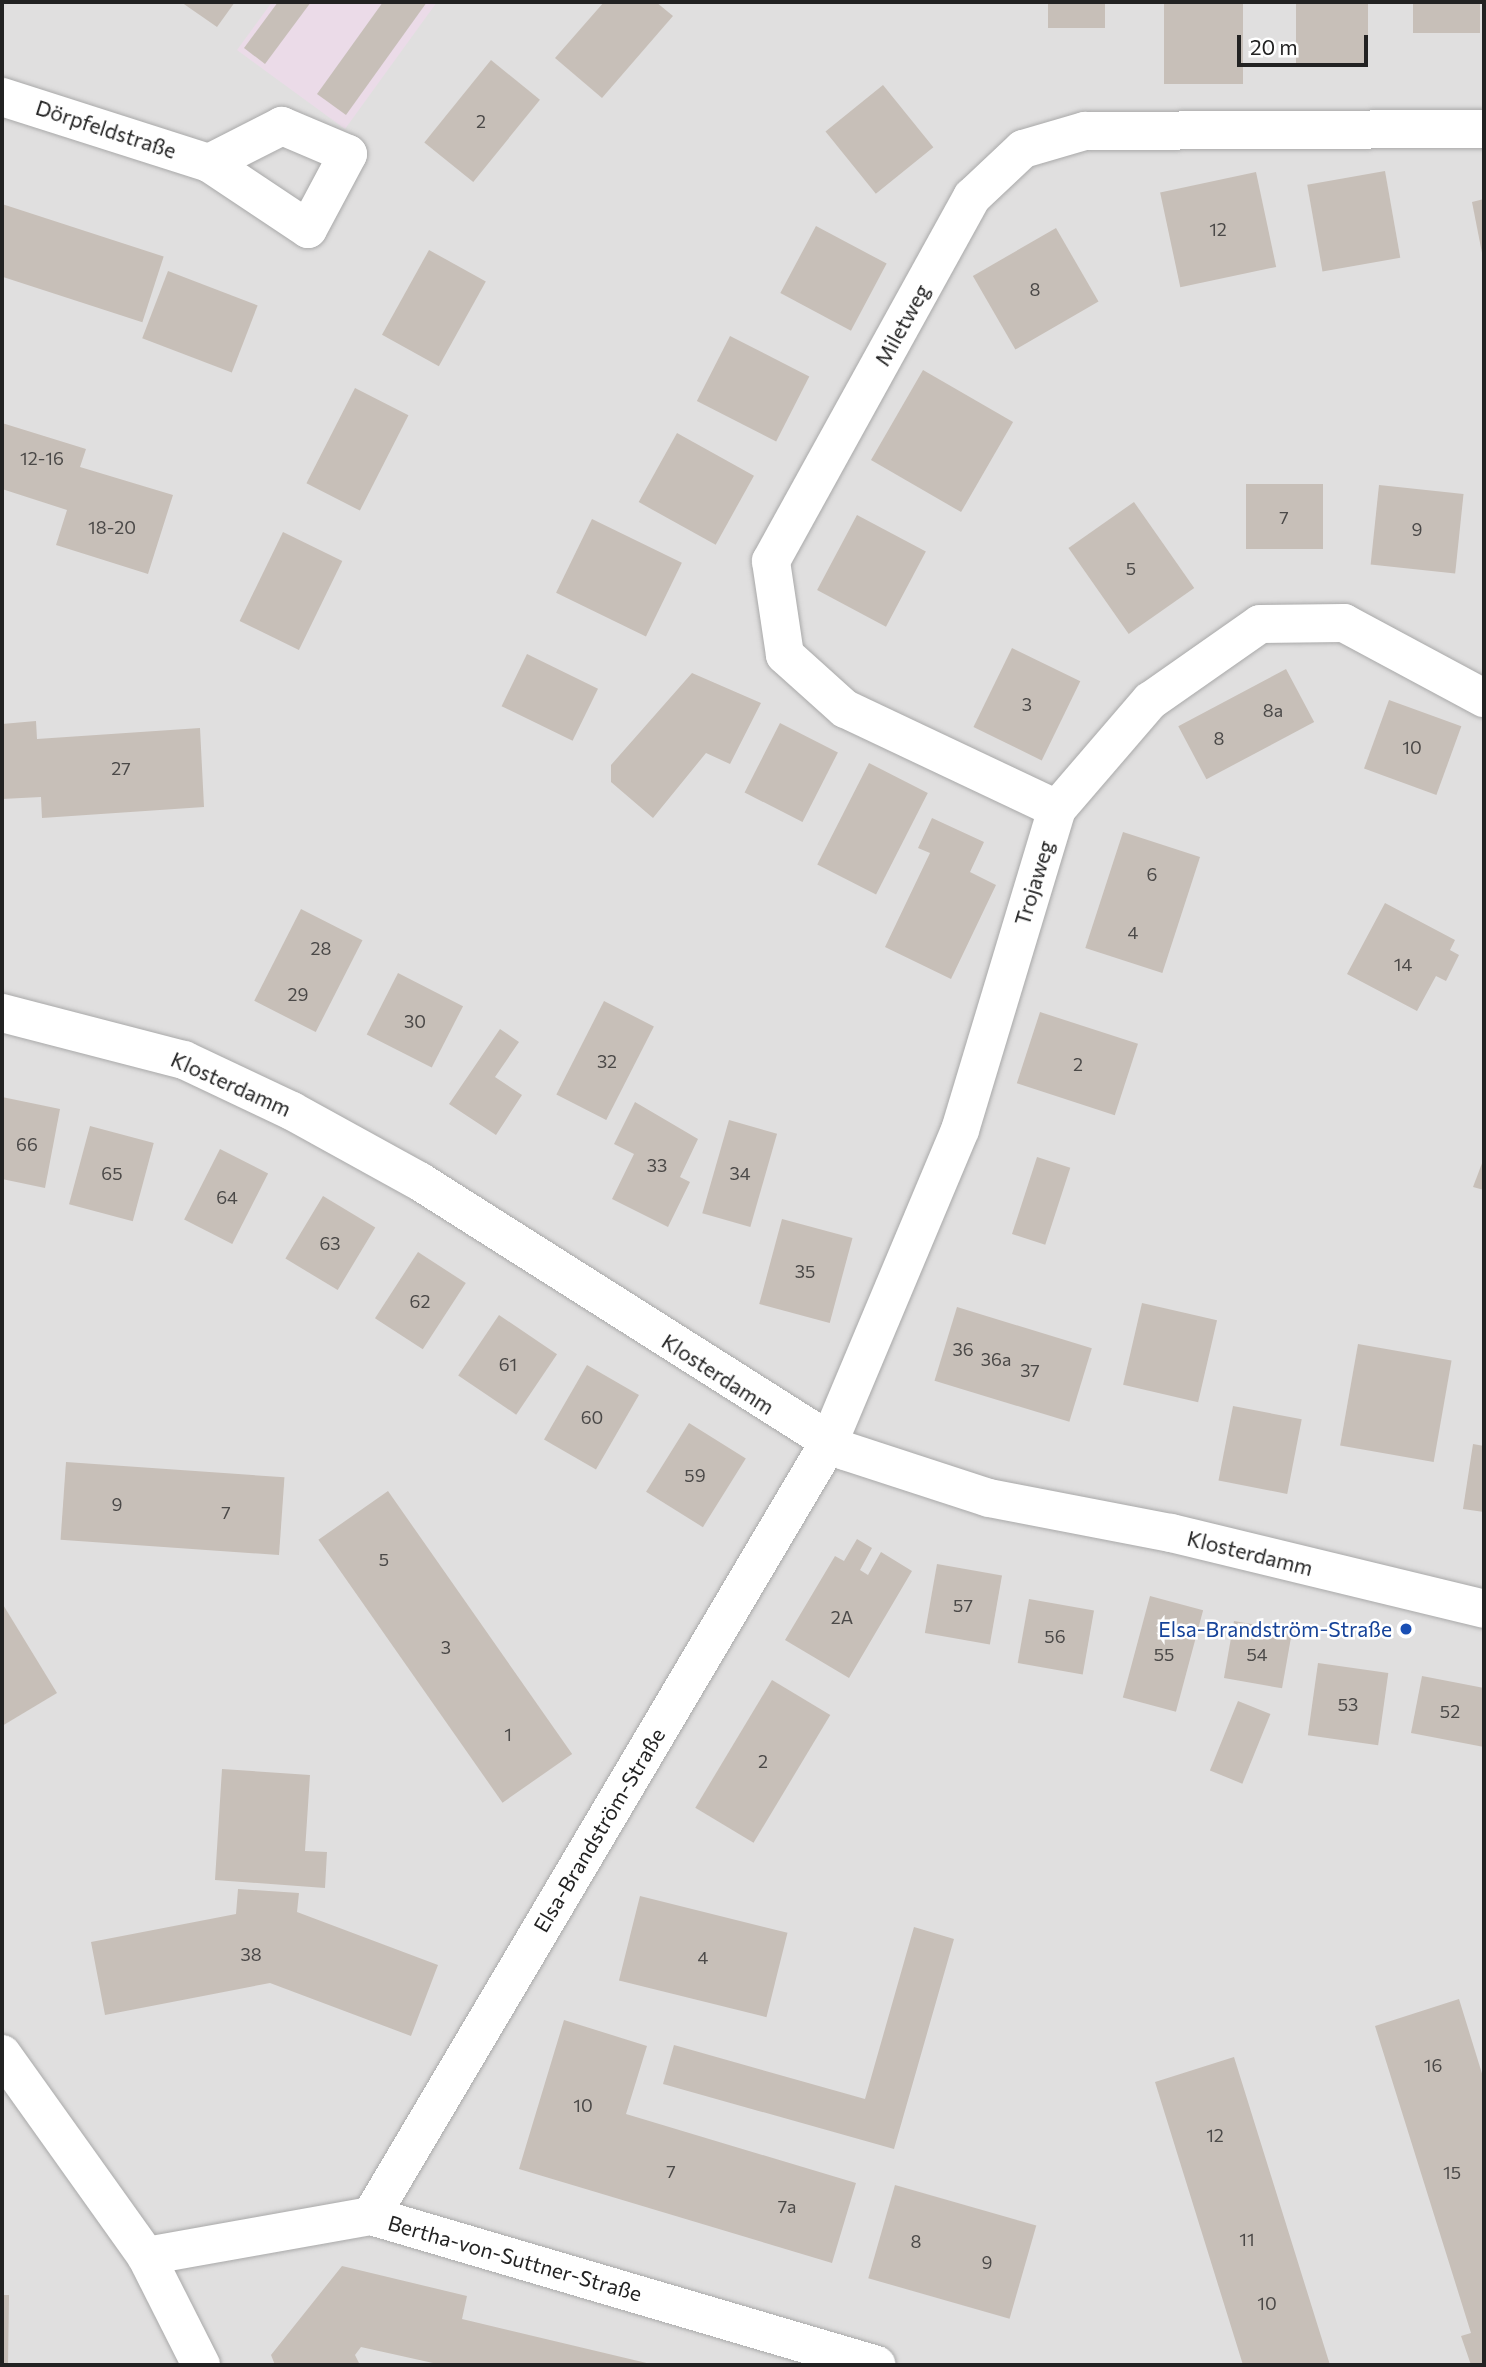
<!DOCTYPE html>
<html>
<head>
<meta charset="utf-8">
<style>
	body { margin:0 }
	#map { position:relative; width:1486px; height:2367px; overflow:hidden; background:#f2efe9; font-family:Commissioner,sans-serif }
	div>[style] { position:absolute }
	.residential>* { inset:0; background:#e0dfdf; transform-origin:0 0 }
	.industrial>* { inset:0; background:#ebdbe8 }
	.building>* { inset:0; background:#c7bfb8; transform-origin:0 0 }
	.roads { filter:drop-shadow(0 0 2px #a9a9a9) drop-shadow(0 0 2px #a9a9a9) }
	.minor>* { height:38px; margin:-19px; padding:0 19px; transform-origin:19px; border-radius:19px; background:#fff }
	.dots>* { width:19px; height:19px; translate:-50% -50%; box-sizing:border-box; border:4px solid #fff; border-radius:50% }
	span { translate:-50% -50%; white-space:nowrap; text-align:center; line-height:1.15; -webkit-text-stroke:5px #fff; paint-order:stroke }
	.number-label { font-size:18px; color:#4b4948 }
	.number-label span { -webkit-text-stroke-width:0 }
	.street-label { font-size:21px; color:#222 }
	.transit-label { font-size:21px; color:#164399 }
	.right { translate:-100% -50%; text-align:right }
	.frame { position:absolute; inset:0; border:4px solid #222; pointer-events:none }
	.scale { position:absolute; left:1237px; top:35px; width:131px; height:32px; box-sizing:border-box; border:4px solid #222; border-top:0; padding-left:9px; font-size:21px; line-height:24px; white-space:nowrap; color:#222; -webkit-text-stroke:5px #fff; paint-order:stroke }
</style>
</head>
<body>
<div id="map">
	<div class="residential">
		<div style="left:2px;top:2px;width:1482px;height:2363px"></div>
	</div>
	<div class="industrial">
		<div style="clip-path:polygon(272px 2px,437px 2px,345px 129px,237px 50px)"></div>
	</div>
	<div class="building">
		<div style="clip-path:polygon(181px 2px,235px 2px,217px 27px)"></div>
		<div style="clip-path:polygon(278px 2px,311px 2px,265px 64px,244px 48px)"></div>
		<div style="clip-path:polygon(383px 2px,427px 2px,346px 115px,317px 94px)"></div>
		<div style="clip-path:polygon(604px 2px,656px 2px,673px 16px,602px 98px,555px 58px)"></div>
		<div style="left:1048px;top:2px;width:57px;height:26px"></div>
		<div style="left:1164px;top:2px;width:79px;height:82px"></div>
		<div style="left:1296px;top:2px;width:72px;height:62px"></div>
		<div style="left:1413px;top:2px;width:67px;height:31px"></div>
		<div style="left:491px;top:60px;width:63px;height:106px;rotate:39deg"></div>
		<div style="left:883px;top:85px;width:80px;height:74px;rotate:51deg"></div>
		<div style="left:1385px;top:171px;width:88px;height:79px;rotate:80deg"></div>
		<div style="left:1256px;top:172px;width:97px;height:98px;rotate:78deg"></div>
		<div style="clip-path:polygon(1484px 199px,1484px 257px,1483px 258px,1472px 202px)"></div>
		<div style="left:2px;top:204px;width:170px;height:69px;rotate:18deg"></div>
		<div style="left:816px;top:226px;width:80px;height:76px;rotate:28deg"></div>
		<div style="left:1056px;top:228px;width:85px;height:96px;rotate:60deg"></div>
		<div style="left:429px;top:250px;width:65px;height:97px;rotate:29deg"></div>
		<div style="left:168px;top:271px;width:96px;height:72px;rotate:21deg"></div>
		<div style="left:730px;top:336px;width:89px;height:73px;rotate:27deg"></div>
		<div style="left:923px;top:370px;width:104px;height:104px;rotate:30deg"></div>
		<div style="left:355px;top:388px;width:60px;height:107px;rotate:27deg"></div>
		<div style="clip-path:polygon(2px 423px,86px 449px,80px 467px,173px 495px,148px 574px,56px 545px,67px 510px,2px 489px)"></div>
		<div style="left:677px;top:433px;width:88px;height:79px;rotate:29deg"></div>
		<div style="left:1246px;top:484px;width:77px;height:65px"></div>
		<div style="left:1379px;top:485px;width:85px;height:80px;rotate:6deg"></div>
		<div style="left:1134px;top:502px;width:105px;height:80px;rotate:55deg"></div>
		<div style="left:857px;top:515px;width:78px;height:85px;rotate:28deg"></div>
		<div style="left:592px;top:519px;width:100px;height:82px;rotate:26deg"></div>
		<div style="left:283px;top:532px;width:66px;height:99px;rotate:26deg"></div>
		<div style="left:1012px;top:648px;width:76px;height:88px;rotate:26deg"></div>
		<div style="left:527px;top:654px;width:79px;height:58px;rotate:26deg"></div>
		<div style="left:1286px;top:669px;width:60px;height:122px;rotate:62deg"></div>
		<div style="clip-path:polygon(692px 673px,761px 703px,730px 764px,706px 753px,653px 818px,611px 782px,611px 765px)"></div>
		<div style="left:1389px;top:700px;width:77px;height:73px;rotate:20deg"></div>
		<div style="clip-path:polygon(36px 721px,37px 739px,200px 728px,204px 807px,42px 818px,41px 797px,2px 799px,2px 724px)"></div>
		<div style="left:780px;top:723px;width:65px;height:78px;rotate:27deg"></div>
		<div style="left:869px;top:763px;width:66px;height:114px;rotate:27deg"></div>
		<div style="clip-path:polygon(932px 818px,984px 842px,970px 872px,996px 885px,951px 979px,885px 947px,930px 853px,918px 848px)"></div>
		<div style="left:1123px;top:832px;width:81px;height:122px;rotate:18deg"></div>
		<div style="clip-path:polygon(1385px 903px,1455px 940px,1450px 950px,1459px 955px,1446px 981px,1436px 976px,1417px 1011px,1347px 974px)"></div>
		<div style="left:301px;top:909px;width:69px;height:103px;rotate:27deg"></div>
		<div style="left:398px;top:973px;width:73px;height:69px;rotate:27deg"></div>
		<div style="left:604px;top:1001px;width:56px;height:105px;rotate:27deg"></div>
		<div style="left:1040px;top:1012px;width:103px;height:75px;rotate:18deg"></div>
		<div style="clip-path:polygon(500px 1029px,519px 1042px,495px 1077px,522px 1095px,496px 1135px,449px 1104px)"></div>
		<div style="clip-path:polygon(2px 1097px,60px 1109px,45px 1188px,2px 1179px)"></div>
		<div style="clip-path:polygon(635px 1102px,698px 1139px,680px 1177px,690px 1182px,668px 1227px,612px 1199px,634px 1154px,614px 1144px)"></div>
		<div style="left:729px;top:1120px;width:50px;height:97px;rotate:16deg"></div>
		<div style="left:90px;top:1126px;width:66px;height:81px;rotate:15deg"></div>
		<div style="left:220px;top:1149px;width:54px;height:79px;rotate:27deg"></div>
		<div style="left:1037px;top:1157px;width:35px;height:81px;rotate:18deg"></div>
		<div style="clip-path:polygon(1484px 1158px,1484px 1190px,1473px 1187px)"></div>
		<div style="left:323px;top:1196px;width:61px;height:73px;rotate:31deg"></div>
		<div style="left:782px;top:1219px;width:73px;height:88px;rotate:15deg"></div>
		<div style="left:418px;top:1252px;width:57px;height:79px;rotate:33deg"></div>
		<div style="left:1142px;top:1303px;width:77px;height:84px;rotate:13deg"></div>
		<div style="left:957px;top:1307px;width:141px;height:77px;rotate:17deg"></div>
		<div style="left:499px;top:1315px;width:70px;height:73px;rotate:34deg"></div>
		<div style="left:1358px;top:1344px;width:95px;height:103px;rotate:10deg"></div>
		<div style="left:587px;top:1365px;width:60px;height:86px;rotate:30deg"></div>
		<div style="left:1233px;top:1406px;width:70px;height:76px;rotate:11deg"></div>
		<div style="left:689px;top:1423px;width:67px;height:81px;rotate:32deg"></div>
		<div style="clip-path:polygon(1473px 1444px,1484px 1446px,1484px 1512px,1463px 1509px)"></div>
		<div style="left:66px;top:1462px;width:219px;height:78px;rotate:4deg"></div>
		<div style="left:388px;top:1491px;width:321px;height:85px;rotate:55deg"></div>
		<div style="clip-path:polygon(857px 1539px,872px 1548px,860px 1570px,868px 1575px,881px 1552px,912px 1571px,849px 1678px,785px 1640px,835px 1556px,844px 1561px)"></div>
		<div style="left:937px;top:1564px;width:66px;height:70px;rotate:10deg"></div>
		<div style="left:1150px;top:1596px;width:55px;height:105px;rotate:15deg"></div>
		<div style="left:1029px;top:1599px;width:66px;height:65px;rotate:10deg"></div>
		<div style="clip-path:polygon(2px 1603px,57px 1693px,2px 1726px)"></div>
		<div style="left:1234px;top:1621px;width:59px;height:58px;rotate:10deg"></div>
		<div style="left:1318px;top:1663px;width:71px;height:73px;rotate:8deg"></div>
		<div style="clip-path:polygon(1422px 1676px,1484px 1688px,1484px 1747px,1411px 1733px)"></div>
		<div style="left:772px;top:1680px;width:68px;height:149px;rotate:31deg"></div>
		<div style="left:1238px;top:1701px;width:35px;height:75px;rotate:22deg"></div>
		<div style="clip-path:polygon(222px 1769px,310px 1775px,305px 1851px,327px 1852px,325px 1888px,215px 1880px)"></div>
		<div style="clip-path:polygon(238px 1889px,299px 1893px,297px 1912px,438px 1965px,411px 2036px,270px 1983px,105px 2015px,91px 1942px,236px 1914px)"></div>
		<div style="left:640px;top:1896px;width:152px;height:87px;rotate:14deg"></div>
		<div style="clip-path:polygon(914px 1927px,954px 1939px,894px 2149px,663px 2084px,674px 2045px,865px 2099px)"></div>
		<div style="clip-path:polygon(1459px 1999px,1484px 2080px,1484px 2365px,1471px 2365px,1461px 2336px,1471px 2333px,1375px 2026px)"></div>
		<div style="clip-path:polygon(564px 2020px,647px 2046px,626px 2114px,856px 2183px,832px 2263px,519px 2169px)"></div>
		<div style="clip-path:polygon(1234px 2057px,1315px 2317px,1330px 2365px,1243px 2365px,1155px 2082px)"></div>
		<div style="left:895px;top:2185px;width:147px;height:97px;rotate:16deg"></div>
		<div style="clip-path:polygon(342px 2266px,467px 2296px,462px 2319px,655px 2365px,442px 2365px,361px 2347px,355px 2355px,360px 2365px,275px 2365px,271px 2355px)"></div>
		<div style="clip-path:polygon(2px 2295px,9px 2295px,8px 2365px,2px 2365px)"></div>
	</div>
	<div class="roads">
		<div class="minor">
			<div style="left:2px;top:97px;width:217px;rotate:17.7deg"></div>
			<div style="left:209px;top:163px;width:119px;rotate:33.7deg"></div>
			<div style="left:308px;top:229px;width:85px;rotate:-61.9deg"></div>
			<div style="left:348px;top:154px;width:72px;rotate:-157deg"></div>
			<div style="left:282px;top:126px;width:82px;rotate:153.1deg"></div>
			<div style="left:1057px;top:809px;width:234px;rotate:-154.7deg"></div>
			<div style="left:845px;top:709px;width:81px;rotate:-138deg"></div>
			<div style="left:785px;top:655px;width:95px;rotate:-98.5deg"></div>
			<div style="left:771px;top:561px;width:416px;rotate:-61.1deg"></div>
			<div style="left:972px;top:197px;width:70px;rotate:-43.3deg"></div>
			<div style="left:1023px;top:149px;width:65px;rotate:-16.2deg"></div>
			<div style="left:1085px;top:131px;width:399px;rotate:-0.3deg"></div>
			<div style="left:2px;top:1013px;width:188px;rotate:14.5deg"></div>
			<div style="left:184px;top:1060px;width:119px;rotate:25.3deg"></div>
			<div style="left:292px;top:1111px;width:145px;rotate:28.9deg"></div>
			<div style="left:419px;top:1181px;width:504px;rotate:32.37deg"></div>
			<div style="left:845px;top:1451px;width:151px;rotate:18.1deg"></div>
			<div style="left:989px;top:1498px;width:185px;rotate:10.9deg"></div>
			<div style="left:1171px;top:1533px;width:322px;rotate:13.6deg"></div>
			<div style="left:2px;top:2054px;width:248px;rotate:54.5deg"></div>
			<div style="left:146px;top:2256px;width:122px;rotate:63.2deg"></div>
			<div style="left:371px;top:2216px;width:897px;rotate:-59.38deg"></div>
			<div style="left:828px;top:1444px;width:341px;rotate:-67.2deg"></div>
			<div style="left:960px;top:1130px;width:335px;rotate:-73.2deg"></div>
			<div style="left:1057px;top:809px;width:143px;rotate:-49.3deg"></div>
			<div style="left:1150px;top:701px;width:134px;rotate:-35deg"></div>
			<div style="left:1260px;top:624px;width:84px;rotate:-0.7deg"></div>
			<div style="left:1344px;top:623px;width:159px;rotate:28.2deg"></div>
			<div style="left:146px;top:2256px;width:229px;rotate:-10.1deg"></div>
			<div style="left:371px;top:2216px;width:527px;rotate:16.41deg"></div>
		</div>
	</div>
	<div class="dots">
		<div style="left:1406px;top:1629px;background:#1a4fb4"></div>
	</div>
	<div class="number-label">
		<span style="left:481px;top:121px">2</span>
		<span style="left:1218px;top:229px">12</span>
		<span style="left:1035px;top:289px">8</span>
		<span style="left:42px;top:458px">12-16</span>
		<span style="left:1284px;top:517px">7</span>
		<span style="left:112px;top:527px">18-20</span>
		<span style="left:1417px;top:529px">9</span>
		<span style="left:1131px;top:568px">5</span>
		<span style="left:1027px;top:704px">3</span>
		<span style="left:1273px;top:710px">8a</span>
		<span style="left:1219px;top:738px">8</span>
		<span style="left:1412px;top:747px">10</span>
		<span style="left:121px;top:768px">27</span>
		<span style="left:1152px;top:874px">6</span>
		<span style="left:1133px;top:932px">4</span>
		<span style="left:321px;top:948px">28</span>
		<span style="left:1403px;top:964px">14</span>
		<span style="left:298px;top:994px">29</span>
		<span style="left:415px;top:1021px">30</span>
		<span style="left:607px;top:1061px">32</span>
		<span style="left:1078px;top:1064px">2</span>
		<span style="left:27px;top:1144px">66</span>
		<span style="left:657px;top:1165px">33</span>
		<span style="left:112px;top:1173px">65</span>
		<span style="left:740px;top:1173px">34</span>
		<span style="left:227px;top:1197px">64</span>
		<span style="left:330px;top:1243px">63</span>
		<span style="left:805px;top:1271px">35</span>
		<span style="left:420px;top:1301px">62</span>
		<span style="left:963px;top:1349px">36</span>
		<span style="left:996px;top:1359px">36a</span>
		<span style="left:508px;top:1364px">61</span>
		<span style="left:1030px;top:1370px">37</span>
		<span style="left:592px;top:1417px">60</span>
		<span style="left:695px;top:1475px">59</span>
		<span style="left:117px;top:1504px">9</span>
		<span style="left:226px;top:1512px">7</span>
		<span style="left:384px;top:1559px">5</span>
		<span style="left:963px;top:1605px">57</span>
		<span style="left:842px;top:1617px">2A</span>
		<span style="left:1055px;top:1636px">56</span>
		<span style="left:446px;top:1647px">3</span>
		<span style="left:1164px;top:1654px">55</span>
		<span style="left:1257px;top:1654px">54</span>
		<span style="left:1348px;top:1704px">53</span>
		<span style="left:1450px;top:1711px">52</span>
		<span style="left:508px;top:1734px">1</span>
		<span style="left:763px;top:1761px">2</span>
		<span style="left:251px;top:1954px">38</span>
		<span style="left:703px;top:1957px">4</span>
		<span style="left:1433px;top:2065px">16</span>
		<span style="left:583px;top:2105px">10</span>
		<span style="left:1215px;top:2135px">12</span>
		<span style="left:671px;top:2171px">7</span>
		<span style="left:1452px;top:2172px">15</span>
		<span style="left:787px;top:2206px">7a</span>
		<span style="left:1247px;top:2239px">11</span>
		<span style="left:916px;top:2241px">8</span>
		<span style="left:987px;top:2262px">9</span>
		<span style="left:1267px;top:2303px">10</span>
	</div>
	<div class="street-label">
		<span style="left:106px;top:129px;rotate:18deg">Dörpfeldstraße</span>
		<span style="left:902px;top:325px;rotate:-61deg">Miletweg</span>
		<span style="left:1034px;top:883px;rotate:-73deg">Trojaweg</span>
		<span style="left:231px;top:1084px;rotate:24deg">Klosterdamm</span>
		<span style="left:718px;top:1374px;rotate:33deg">Klosterdamm</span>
		<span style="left:1250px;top:1553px;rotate:14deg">Klosterdamm</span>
		<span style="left:599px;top:1830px;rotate:-59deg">Elsa-Brandström-Straße</span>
		<span style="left:515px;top:2258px;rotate:16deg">Bertha-von-Suttner-Straße</span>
	</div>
	<div class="transit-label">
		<span class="right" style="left:1392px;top:1629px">Elsa-Brandström-Straße</span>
	</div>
	<div class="frame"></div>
	<div class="scale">20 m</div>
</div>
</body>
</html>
